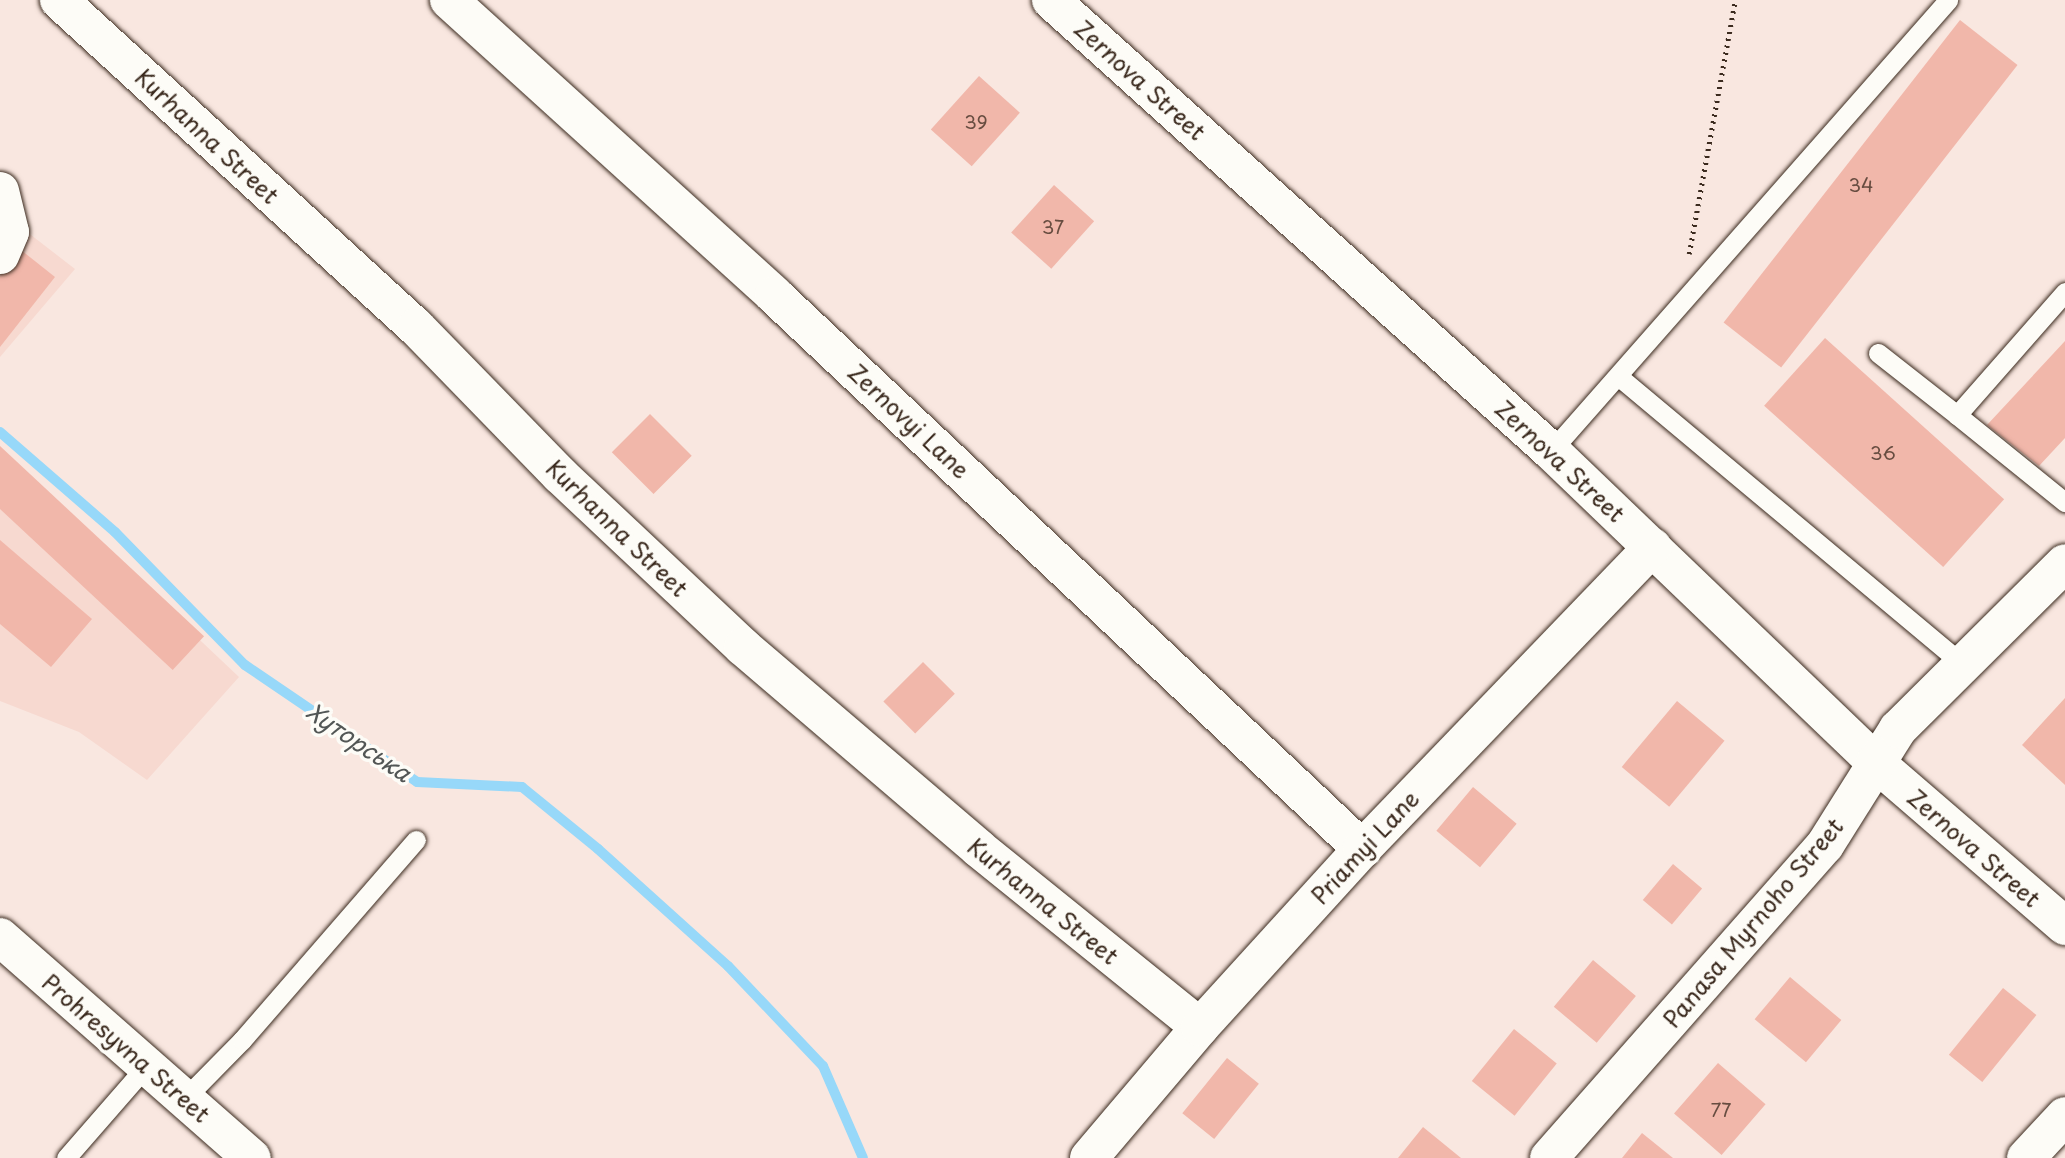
<!DOCTYPE html>
<html>
<head>
<meta charset="utf-8">
<style>
	body { margin:0 }
	#map { position:relative; width:2065px; height:1158px; overflow:hidden; background:#f9e7e0; font-family:"Playpen Sans",sans-serif }
	div>[style] { position:absolute }
	.built>* { inset:0; background:#f7d9d0 }
	.stream>* { height:10px; margin:-5px; padding:0 5px; transform-origin:5px; border-radius:5px; background:#97d8f9 }
	.building>* { inset:0; background:#f1b7aa; transform-origin:0 0 }
	.path>* { height:4.5px; margin-top:-2.25px; transform-origin:0; background:repeating-linear-gradient(90deg,#3b2a1e 0 2px,transparent 0 7px) }
	.roads { filter:drop-shadow(0 0 2px #3b2a1e) drop-shadow(0 0 2px #3b2a1e) }
	.service>* { height:19px; margin:-9.5px; padding:0 9.5px; transform-origin:9.5px; border-radius:9.5px; background:#fdfcf7 }
	.minor>* { height:38px; margin:-19px; padding:0 19px; transform-origin:19px; border-radius:19px; background:#fdfcf7 }
	span { translate:-50% -50%; white-space:nowrap; text-align:center; line-height:1.15; -webkit-text-stroke:7px #fdfcf7; paint-order:stroke }
	.number-label { font-size:19px; color:#684d41 }
	.number-label span { -webkit-text-stroke-width:0 }
	.street-label { font-size:23px; color:#3b2a1e }
	.water-label { font-size:24px; color:#525655; font-style:italic }
</style>
</head>
<body>
<div id="map">
	<div class="built">
		<div style="clip-path:polygon(0 211px,75px 269px,0 357px)"></div>
		<div style="clip-path:polygon(0 451px,239px 677px,147px 780px,79px 732px,0 701px)"></div>
	</div>
	<div class="stream">
		<div style="left:0;top:432px;width:152px;rotate:41deg"></div>
		<div style="left:115px;top:532px;width:186px;rotate:45.7deg"></div>
		<div style="left:245px;top:665px;width:208px;rotate:34.2deg"></div>
		<div style="left:417px;top:782px;width:105px;rotate:2.7deg"></div>
		<div style="left:522px;top:787px;width:98px;rotate:39.2deg"></div>
		<div style="left:598px;top:849px;width:175px;rotate:42deg"></div>
		<div style="left:728px;top:966px;width:138px;rotate:46.5deg"></div>
		<div style="left:823px;top:1066px;width:100px;rotate:66.5deg"></div>
	</div>
	<div class="building">
		<div style="left:1960px;top:20px;width:73px;height:384px;rotate:38deg"></div>
		<div style="left:979px;top:76px;width:55px;height:72px;rotate:42deg"></div>
		<div style="left:1054px;top:185px;width:54px;height:64px;rotate:42deg"></div>
		<div style="clip-path:polygon(21px 250px,55px 277px,0 347px,0 276px)"></div>
		<div style="left:1825px;top:338px;width:241px;height:91px;rotate:42deg"></div>
		<div style="clip-path:polygon(2065px 341px,2065px 438px,2039px 466px,1987px 425px)"></div>
		<div style="left:650px;top:414px;width:59px;height:54px;rotate:45deg"></div>
		<div style="left:0;top:446px;width:279px;height:46px;rotate:43deg"></div>
		<div style="clip-path:polygon(0 540px,92px 619px,51px 667px,0 624px)"></div>
		<div style="left:923px;top:662px;width:45px;height:56px;rotate:45deg"></div>
		<div style="clip-path:polygon(2065px 698px,2065px 785px,2022px 745px)"></div>
		<div style="left:1677px;top:701px;width:62px;height:86px;rotate:40deg"></div>
		<div style="left:1473px;top:787px;width:57px;height:57px;rotate:40deg"></div>
		<div style="left:1673px;top:864px;width:38px;height:47px;rotate:40deg"></div>
		<div style="left:1593px;top:960px;width:56px;height:61px;rotate:40deg"></div>
		<div style="left:1790px;top:977px;width:67px;height:55px;rotate:40deg"></div>
		<div style="left:2003px;top:988px;width:43px;height:86px;rotate:39deg"></div>
		<div style="left:1514px;top:1029px;width:55px;height:67px;rotate:39deg"></div>
		<div style="left:1227px;top:1058px;width:41px;height:71px;rotate:39deg"></div>
		<div style="left:1718px;top:1063px;width:63px;height:67px;rotate:41deg"></div>
		<div style="clip-path:polygon(1423px 1127px,1461px 1158px,1398px 1158px)"></div>
		<div style="clip-path:polygon(1642px 1133px,1673px 1158px,1622px 1158px)"></div>
	</div>
	<div class="path">
		<div style="left:1689px;top:254px;width:258px;rotate:-79.7deg"></div>
	</div>
	<div class="roads">
		<div class="service">
			<div style="left:2065px;top:292px;width:164px;rotate:131.3deg"></div>
			<div style="left:1957px;top:415px;width:139px;rotate:38.9deg"></div>
			<div style="left:1878px;top:353px;width:100px;rotate:38.1deg"></div>
			<div style="left:1618px;top:376px;width:452px;rotate:39.9deg"></div>
			<div style="left:1551px;top:451px;width:601px;rotate:-48.64deg"></div>
			<div style="left:184px;top:1099px;width:83px;rotate:-45.5deg"></div>
			<div style="left:242px;top:1040px;width:265px;rotate:-49deg"></div>
			<div style="left:66px;top:1158px;width:123px;rotate:-48.9deg"></div>
		</div>
		<div class="minor">
			<div style="left:59px;top:0;width:484px;rotate:42.5deg"></div>
			<div style="left:416px;top:327px;width:206px;rotate:45.8deg"></div>
			<div style="left:560px;top:475px;width:251px;rotate:43.2deg"></div>
			<div style="left:743px;top:647px;width:309px;rotate:40.5deg"></div>
			<div style="left:978px;top:848px;width:285px;rotate:38.9deg"></div>
			<div style="left:449px;top:0;width:439px;rotate:42.2deg"></div>
			<div style="left:774px;top:295px;width:808px;rotate:43.29deg"></div>
			<div style="left:1051px;top:0;width:673px;rotate:42.05deg"></div>
			<div style="left:1551px;top:451px;width:449px;rotate:43.8deg"></div>
			<div style="left:1875px;top:762px;width:251px;rotate:40.8deg"></div>
			<div style="left:0;top:191px;width:42px;rotate:76.3deg"></div>
			<div style="left:10px;top:232px;width:25px;rotate:113deg"></div>
			<div style="left:0;top:937px;width:335px;rotate:41.3deg"></div>
			<div style="left:1089px;top:1158px;width:172px;rotate:-49.7deg"></div>
			<div style="left:1200px;top:1027px;width:241px;rotate:-47.7deg"></div>
			<div style="left:1362px;top:849px;width:419px;rotate:-46.1deg"></div>
			<div style="left:1549px;top:1158px;width:417px;rotate:-48.6deg"></div>
			<div style="left:1825px;top:845px;width:137px;rotate:-57.8deg"></div>
			<div style="left:1898px;top:729px;width:235px;rotate:-44.8deg"></div>
			<div style="left:2026px;top:1158px;width:57px;rotate:-47.1deg"></div>
		</div>
	</div>
	<div class="number-label">
		<span style="left:976px;top:122px">39</span>
		<span style="left:1861px;top:185px">34</span>
		<span style="left:1053px;top:227px">37</span>
		<span style="left:1883px;top:453px">36</span>
		<span style="left:1721px;top:1110px">77</span>
	</div>
	<div class="street-label">
		<span style="left:1140px;top:80px;rotate:42deg">Zernova Street</span>
		<span style="left:207px;top:136px;rotate:43deg">Kurhanna Street</span>
		<span style="left:909px;top:421px;rotate:43deg">Zernovyi Lane</span>
		<span style="left:1560px;top:461px;rotate:43deg">Zernova Street</span>
		<span style="left:617px;top:528px;rotate:44deg">Kurhanna Street</span>
		<span style="left:1365px;top:847px;rotate:-47deg">Priamyi Lane</span>
		<span style="left:1974px;top:848px;rotate:41deg">Zernova Street</span>
		<span style="left:1043px;top:901px;rotate:39deg">Kurhanna Street</span>
		<span style="left:1753px;top:923px;rotate:-50deg">Panasa Myrnoho Street</span>
		<span style="left:126px;top:1048px;rotate:41deg">Prohresyvna Street</span>
	</div>
	<div class="water-label">
		<span style="left:359px;top:742px;rotate:34deg">Хуторська</span>
	</div>
</div>
</body>
</html>
